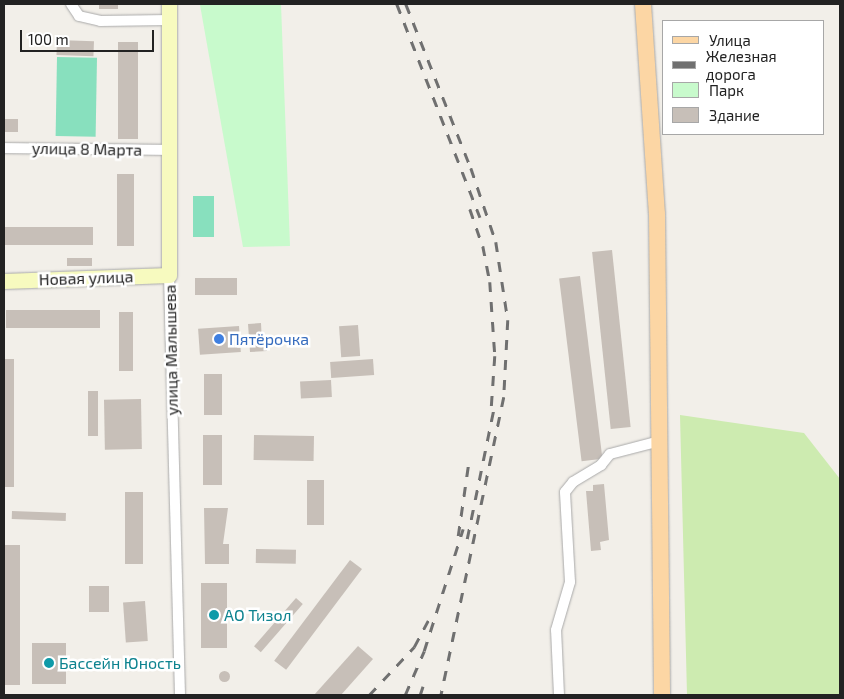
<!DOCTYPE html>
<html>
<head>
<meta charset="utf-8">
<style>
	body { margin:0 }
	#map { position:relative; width:844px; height:699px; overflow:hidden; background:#f2efe9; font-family:"Exo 2",sans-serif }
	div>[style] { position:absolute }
	.grass>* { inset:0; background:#cdebb0 }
	.park>* { inset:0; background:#c8facc }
	.pitch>* { inset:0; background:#88e0be; transform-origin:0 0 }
	.building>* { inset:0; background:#c7bfb8; transform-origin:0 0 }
	.round { border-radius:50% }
	.roads { filter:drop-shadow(0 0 1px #a9a9a9) drop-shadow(0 0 1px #a9a9a9) }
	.minor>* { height:10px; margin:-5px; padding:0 5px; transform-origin:5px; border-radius:5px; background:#fff }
	.secondary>* { height:15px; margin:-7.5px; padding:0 7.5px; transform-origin:7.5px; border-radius:7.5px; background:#f7fabf }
	.primary>* { height:16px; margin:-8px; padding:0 8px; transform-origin:8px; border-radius:8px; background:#fcd6a4 }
	.rail>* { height:2.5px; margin-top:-1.25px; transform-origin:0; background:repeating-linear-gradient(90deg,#707070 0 10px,transparent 0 20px) }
	.dots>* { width:14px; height:14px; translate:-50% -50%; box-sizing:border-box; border:2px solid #fff; border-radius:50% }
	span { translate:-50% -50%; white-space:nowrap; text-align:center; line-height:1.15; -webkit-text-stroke:5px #fff; paint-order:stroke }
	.street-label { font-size:16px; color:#222 }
	.shop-label { font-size:16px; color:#366cbe }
	.left { translate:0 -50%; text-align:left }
	.culture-label { font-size:16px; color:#0d838f }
	.frame { position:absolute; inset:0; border:5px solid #222; pointer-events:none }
	.legend { position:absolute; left:662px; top:20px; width:162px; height:115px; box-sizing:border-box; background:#fff; border:1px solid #a7a7a7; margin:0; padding:6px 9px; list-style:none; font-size:15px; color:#222 }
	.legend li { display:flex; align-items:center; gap:10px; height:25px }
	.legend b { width:25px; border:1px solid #a7a7a7 }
	.scale { position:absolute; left:20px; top:30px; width:134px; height:22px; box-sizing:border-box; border:2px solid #222; border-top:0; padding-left:6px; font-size:15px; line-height:18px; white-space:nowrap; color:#222; -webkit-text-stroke:4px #fff; paint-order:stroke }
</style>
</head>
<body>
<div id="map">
	<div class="grass">
		<div style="clip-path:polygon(680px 415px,804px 433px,840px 479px,840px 695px,687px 695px)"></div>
	</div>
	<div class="park">
		<div style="clip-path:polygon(281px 4px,290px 246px,243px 247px,200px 5px)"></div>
	</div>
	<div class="pitch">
		<div style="left:57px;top:57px;width:40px;height:79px;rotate:1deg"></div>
		<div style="left:193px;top:196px;width:21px;height:41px"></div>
	</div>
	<div class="building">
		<div style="left:99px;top:4px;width:19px;height:5px"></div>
		<div style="left:57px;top:40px;width:37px;height:15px;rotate:2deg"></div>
		<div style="left:118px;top:42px;width:20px;height:97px"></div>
		<div style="left:4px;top:119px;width:14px;height:13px"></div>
		<div style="left:117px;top:174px;width:17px;height:72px"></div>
		<div style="left:4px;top:227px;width:89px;height:18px"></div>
		<div style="left:612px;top:250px;width:178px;height:20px;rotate:84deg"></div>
		<div style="left:67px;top:258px;width:25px;height:8px"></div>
		<div style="left:580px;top:276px;width:184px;height:21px;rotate:83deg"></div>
		<div style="left:195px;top:278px;width:42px;height:17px"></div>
		<div style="left:6px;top:310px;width:94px;height:18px"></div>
		<div style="left:119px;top:312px;width:14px;height:59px"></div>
		<div style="clip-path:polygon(261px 323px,262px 343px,267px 342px,267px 351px,250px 352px,248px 324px)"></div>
		<div style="left:358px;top:325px;width:31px;height:19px;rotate:86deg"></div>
		<div style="left:239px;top:326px;width:26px;height:41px;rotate:86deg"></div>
		<div style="left:4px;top:359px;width:10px;height:128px"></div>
		<div style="left:373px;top:359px;width:16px;height:43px;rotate:86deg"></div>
		<div style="left:204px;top:374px;width:18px;height:41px"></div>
		<div style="left:331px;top:380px;width:17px;height:31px;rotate:87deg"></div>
		<div style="left:88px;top:391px;width:10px;height:45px"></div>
		<div style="left:141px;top:399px;width:50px;height:37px;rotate:89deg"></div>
		<div style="left:203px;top:435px;width:19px;height:50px"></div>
		<div style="left:254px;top:435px;width:60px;height:25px;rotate:1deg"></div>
		<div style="left:307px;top:480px;width:17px;height:45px"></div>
		<div style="clip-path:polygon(604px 484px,609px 540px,600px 542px,601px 550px,591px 551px,586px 491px,593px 491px,593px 485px)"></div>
		<div style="left:125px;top:492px;width:18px;height:72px"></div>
		<div style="clip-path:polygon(204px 508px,228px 508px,223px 544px,229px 544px,229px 564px,205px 564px)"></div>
		<div style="left:12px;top:511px;width:54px;height:8px;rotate:2deg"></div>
		<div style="left:4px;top:545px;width:16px;height:140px"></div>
		<div style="left:256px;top:549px;width:40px;height:14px;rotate:1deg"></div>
		<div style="left:350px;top:560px;width:15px;height:126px;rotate:37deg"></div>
		<div style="left:201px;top:583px;width:26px;height:65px"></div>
		<div style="left:109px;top:586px;width:26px;height:20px;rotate:90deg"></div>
		<div style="left:296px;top:598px;width:9px;height:64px;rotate:41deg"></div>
		<div style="left:145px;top:601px;width:40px;height:22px;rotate:86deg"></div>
		<div style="left:32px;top:643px;width:34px;height:41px"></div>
		<div style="clip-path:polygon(358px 646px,373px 659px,341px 695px,314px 695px)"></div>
		<div class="round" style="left:218.5px;top:670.5px;width:11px;height:11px"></div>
	</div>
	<div class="roads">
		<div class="minor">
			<div style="left:71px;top:4px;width:14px;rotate:56deg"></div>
			<div style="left:79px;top:16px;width:22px;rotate:13deg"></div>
			<div style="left:100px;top:21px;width:69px;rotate:-0.8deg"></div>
			<div style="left:4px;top:148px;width:166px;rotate:0.7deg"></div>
			<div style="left:169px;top:275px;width:420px;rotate:88.5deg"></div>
			<div style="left:559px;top:695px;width:65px;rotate:-92.6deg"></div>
			<div style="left:556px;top:630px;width:50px;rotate:-73.7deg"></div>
			<div style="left:570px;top:582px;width:90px;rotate:-93.2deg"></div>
			<div style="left:565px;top:492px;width:13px;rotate:-51deg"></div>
			<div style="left:573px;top:482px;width:33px;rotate:-31deg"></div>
			<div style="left:601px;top:465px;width:14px;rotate:-51deg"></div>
			<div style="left:610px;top:454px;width:52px;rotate:-14.6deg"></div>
		</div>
		<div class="secondary">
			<div style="left:4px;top:281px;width:165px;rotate:-2.1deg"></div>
			<div style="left:169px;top:275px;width:271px;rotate:-90deg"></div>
		</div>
		<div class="primary">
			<div style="left:643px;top:4px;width:210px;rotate:86.2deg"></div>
			<div style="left:657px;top:214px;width:481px;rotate:89.4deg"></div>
		</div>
	</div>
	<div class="rail">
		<div style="left:397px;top:4px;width:229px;rotate:68.7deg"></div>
		<div style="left:406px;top:4px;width:176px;rotate:68.4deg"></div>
		<div style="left:471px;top:168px;width:78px;rotate:71.3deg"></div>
		<div style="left:496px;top:242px;width:79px;rotate:81.3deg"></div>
		<div style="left:508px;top:320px;width:77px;rotate:93deg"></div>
		<div style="left:504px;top:397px;width:305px;rotate:101.9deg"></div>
		<div style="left:470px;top:209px;width:39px;rotate:71deg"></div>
		<div style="left:483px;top:246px;width:37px;rotate:79deg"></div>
		<div style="left:490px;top:282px;width:74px;rotate:86.1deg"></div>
		<div style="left:495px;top:356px;width:58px;rotate:93.9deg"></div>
		<div style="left:458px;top:536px;width:77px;rotate:-81.8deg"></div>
		<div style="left:467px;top:539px;width:135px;rotate:-78.4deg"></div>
		<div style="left:369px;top:695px;width:66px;rotate:-46.8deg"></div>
		<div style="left:414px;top:647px;width:30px;rotate:-62deg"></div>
		<div style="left:405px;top:695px;width:48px;rotate:-66.6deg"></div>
		<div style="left:424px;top:651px;width:128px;rotate:-72.3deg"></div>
		<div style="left:420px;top:695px;width:9px;rotate:-72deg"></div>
	</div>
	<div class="dots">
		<div style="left:219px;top:339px;background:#3f7fe0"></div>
		<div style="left:214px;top:615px;background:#0f9aa8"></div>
		<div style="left:49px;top:663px;background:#0f9aa8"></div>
	</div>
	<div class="street-label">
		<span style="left:87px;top:149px;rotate:1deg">улица 8 Марта</span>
		<span style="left:86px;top:278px;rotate:-2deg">Новая улица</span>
		<span style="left:171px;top:350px;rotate:-91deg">улица Малышева</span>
	</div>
	<div class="shop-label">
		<span class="left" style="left:229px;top:339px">Пятёрочка</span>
	</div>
	<div class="culture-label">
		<span class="left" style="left:224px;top:615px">АО Тизол</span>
		<span class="left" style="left:59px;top:663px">Бассейн Юность</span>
	</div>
	<div class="frame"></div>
	<ul class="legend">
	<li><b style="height:6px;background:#fcd6a4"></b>Улица</li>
	<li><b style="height:6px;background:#707070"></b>Железная дорога</li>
	<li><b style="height:14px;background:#c8facc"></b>Парк</li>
	<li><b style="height:14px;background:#c7bfb8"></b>Здание</li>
	</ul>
	<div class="scale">100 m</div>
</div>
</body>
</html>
